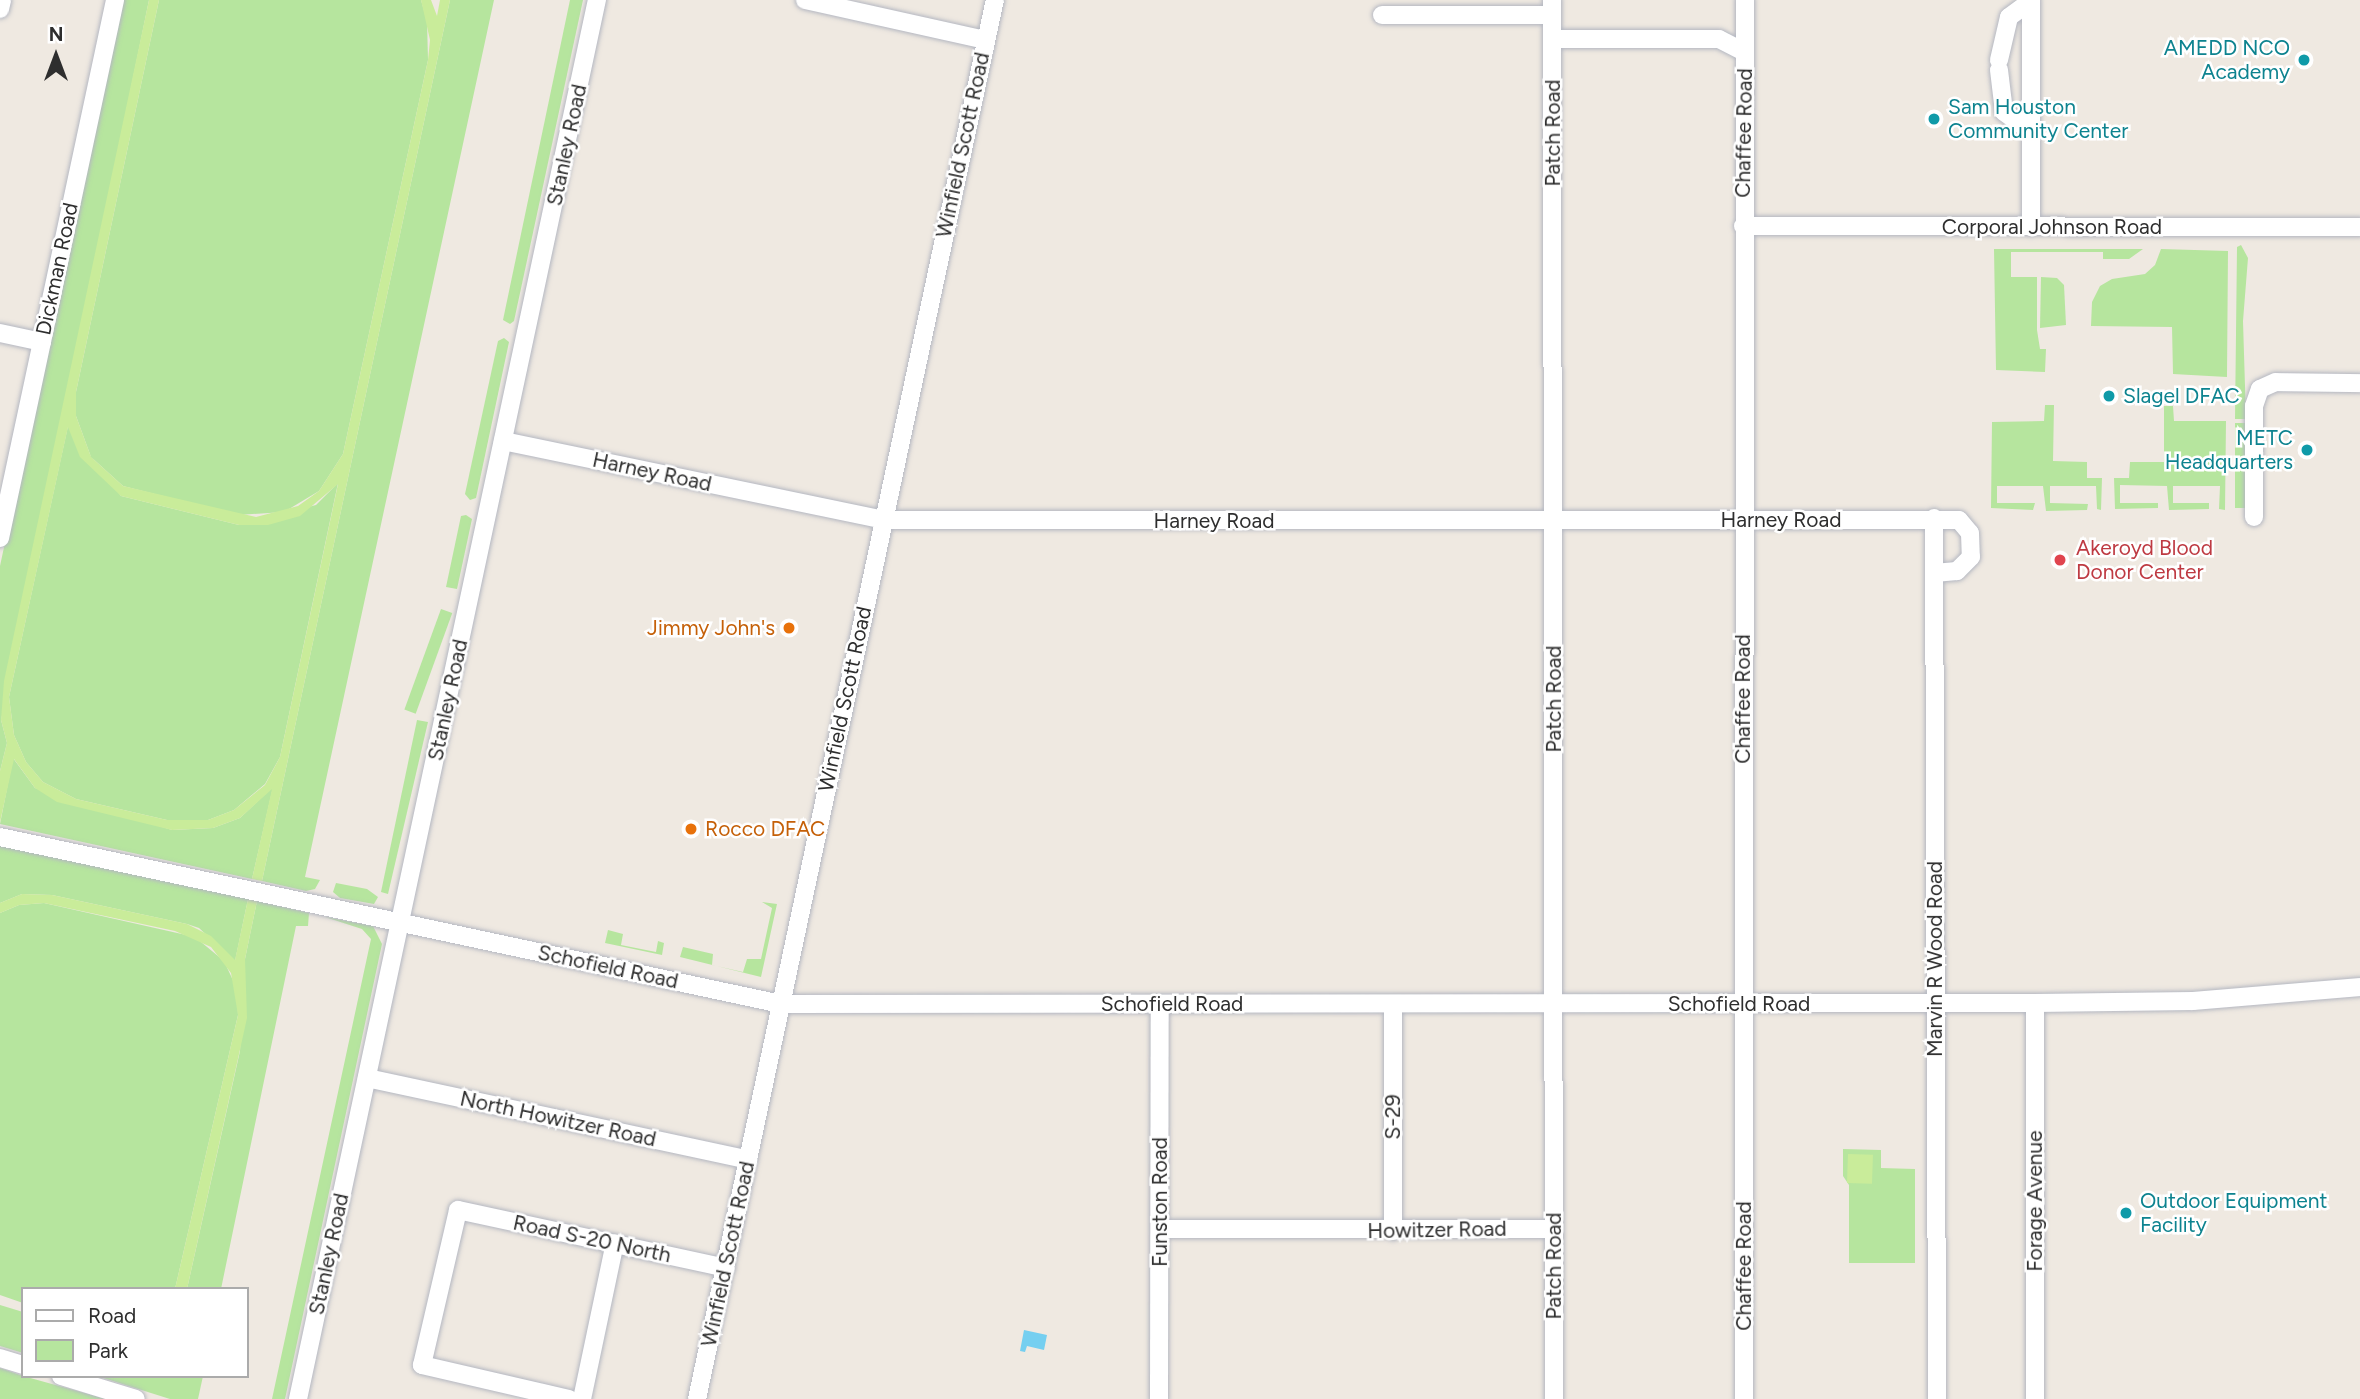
<!DOCTYPE html>
<html>
<head>
<meta charset="utf-8">
<style>
	body { margin:0 }
	#map { position:relative; width:2360px; height:1399px; overflow:hidden; background:#efe9e1; font-family:Figtree,sans-serif }
	div>[style] { position:absolute }
	.green>* { inset:0; background:#b6e59e; transform-origin:0 0 }
	.pitch>* { inset:0; background:#c9ec9a; transform-origin:0 0 }
	.water>* { inset:0; background:#75cff0 }
	.roads { filter:drop-shadow(0 0 2px #b4b7c1) drop-shadow(0 0 2px #b4b7c1) }
	.minor>* { height:18px; margin:-9px; padding:0 9px; transform-origin:9px; border-radius:9px; background:#fff }
	.dots>* { width:19px; height:19px; translate:-50% -50%; box-sizing:border-box; border:4px solid #fff; border-radius:50% }
	span { translate:-50% -50%; white-space:nowrap; text-align:center; line-height:1.15; -webkit-text-stroke:5px #fff; paint-order:stroke }
	.culture-label { font-size:21px; color:#0d838f }
	.right { translate:-100% -50%; text-align:right }
	.left { translate:0 -50%; text-align:left }
	.street-label { font-size:21px; color:#2e2e2e }
	.health-label { font-size:21px; color:#be3a42 }
	.food-label { font-size:21px; color:#c56008 }
	.legend { position:absolute; left:21px; top:1287px; width:228px; height:91px; box-sizing:border-box; background:#fff; border:2px solid #ababab; margin:0; padding:9px 12px; list-style:none; font-size:21px; color:#2e2e2e }
	.legend li { display:flex; align-items:center; gap:14px; height:35px }
	.legend b { width:35px; border:2px solid #ababab }
	.north { position:absolute; left:21px; top:21px; width:70px; height:70px; -webkit-text-stroke:5px #fff; paint-order:stroke; rotate:0deg; font-size:19px; font-weight:700; line-height:28px; text-align:center; color:#2e2e2e }
	.north::after { content:''; display:block; margin:auto; width:24px; height:32px; background:#2e2e2e; clip-path:polygon(50% 0,100% 100%,50% 72%,0 100%) }
</style>
</head>
<body>
<div id="map">
	<div class="green">
		<div style="clip-path:polygon(121px 0,149px 0,1px 720px,7px 743px,0 771px,0 566px)"></div>
		<div style="clip-path:polygon(159px 0,421px 0,427px 21px,428px 60px,343px 454px,319px 491px,284px 512px,238px 515px,123px 486px,91px 457px,76px 416px,76px 392px)"></div>
		<div style="clip-path:polygon(450px 0,494px 0,305px 877px,320px 880px,315px 889px,306px 891px,262px 881px)"></div>
		<div style="clip-path:polygon(570px 0,583px 0,514px 321px,510px 324px,503px 320px)"></div>
		<div style="clip-path:polygon(2241px 245px,2248px 258px,2243px 321px,2246px 419px,2235px 419px,2237px 247px)"></div>
		<div style="clip-path:polygon(1994px 249px,2143px 249px,2129px 259px,2103px 259px,2103px 252px,2011px 252px,2011px 277px,2037px 277px,2037px 330px,2040px 349px,2046px 349px,2045px 372px,1996px 370px)"></div>
		<div style="clip-path:polygon(2161px 249px,2228px 251px,2227px 377px,2173px 374px,2172px 327px,2091px 326px,2092px 302px,2100px 286px,2112px 279px,2145px 274px,2155px 265px)"></div>
		<div style="clip-path:polygon(2041px 277px,2057px 278px,2064px 285px,2066px 325px,2040px 328px)"></div>
		<div style="clip-path:polygon(504px 338px,509px 342px,476px 498px,470px 500px,465px 494px,498px 341px)"></div>
		<div style="clip-path:polygon(2045px 405px,2054px 405px,2053px 461px,2087px 462px,2087px 478px,2102px 478px,2101px 510px,2097px 509px,2096px 486px,2050px 486px,2050px 503px,2088px 504px,2087px 510px,2046px 511px,2043px 486px,1997px 486px,1997px 503px,2035px 503px,2033px 510px,1991px 508px,1992px 422px,2044px 421px)"></div>
		<div style="clip-path:polygon(2164px 406px,2173px 406px,2174px 421px,2226px 421px,2225px 510px,2219px 509px,2220px 486px,2173px 486px,2173px 503px,2209px 503px,2209px 509px,2169px 510px,2167px 486px,2120px 485px,2120px 503px,2158px 503px,2158px 508px,2115px 509px,2114px 478px,2129px 478px,2130px 462px,2164px 462px)"></div>
		<div style="left:2235px;top:423px;width:11px;height:85px"></div>
		<div style="clip-path:polygon(68px 426px,121px 496px,239px 525px,316px 505px,338px 483px,280px 757px,265px 784px,234px 810px,208px 820px,167px 820px,76px 799px,43px 782px,26px 762px,14px 735px,9px 697px)"></div>
		<div style="clip-path:polygon(466px 515px,472px 519px,457px 589px,446px 587px,461px 516px)"></div>
		<div style="left:441px;top:609px;width:12px;height:107px;rotate:20deg"></div>
		<div style="clip-path:polygon(417px 720px,428px 722px,388px 894px,381px 892px)"></div>
		<div style="clip-path:polygon(13px 758px,35px 788px,172px 830px,213px 828px,240px 818px,273px 787px,252px 879px,0 824px)"></div>
		<div style="clip-path:polygon(0 845px,248px 899px,235px 961px,199px 928px,187px 924px,52px 895px,22px 894px,0 903px)"></div>
		<div style="clip-path:polygon(336px 883px,367px 889px,378px 897px,374px 904px,340px 898px,333px 892px)"></div>
		<div style="clip-path:polygon(257px 901px,309px 913px,308px 926px,296px 926px,221px 1289px,187px 1289px,240px 1051px,245px 959px)"></div>
		<div style="clip-path:polygon(762px 902px,777px 904px,761px 977px,680px 957px,683px 947px,713px 954px,712px 965px,743px 972px,747px 959px,761px 959px,772px 908px)"></div>
		<div style="clip-path:polygon(44px 903px,195px 937px,224px 961px,237px 989px,238px 1015px,175px 1289px,23px 1289px,23px 1303px,0 1295px,0 913px,19px 905px)"></div>
		<div style="clip-path:polygon(325px 917px,373px 926px,382px 944px,285px 1399px,272px 1399px,371px 939px,362px 929px)"></div>
		<div style="clip-path:polygon(608px 930px,623px 934px,621px 945px,656px 952px,658px 941px,664px 943px,662px 955px,605px 943px)"></div>
		<div style="clip-path:polygon(1843px 1149px,1881px 1150px,1881px 1168px,1915px 1169px,1915px 1263px,1849px 1263px,1849px 1185px,1843px 1176px)"></div>
		<div style="clip-path:polygon(0 1305px,23px 1312px,23px 1353px,0 1346px)"></div>
		<div style="clip-path:polygon(0 1368px,23px 1376px,106px 1399px,0 1399px)"></div>
		<div style="clip-path:polygon(97px 1376px,203px 1376px,198px 1399px,170px 1399px)"></div>
	</div>
	<div class="pitch">
		<div style="clip-path:polygon(evenodd,149px 0,159px 0,76px 392px,76px 416px,91px 457px,123px 486px,256px 517px,298px 506px,319px 491px,343px 454px,428px 60px,430px 40px,421px 0,431px 0,437px 16px,440px 0,450px 0,262px 881px,252px 879px,272px 789px,240px 818px,213px 828px,172px 830px,57px 802px,35px 788px,14px 759px,0 822px,0 771px,7px 743px,1px 720px,4px 681px,149px 0,68px 427px,80px 457px,121px 496px,239px 525px,268px 525px,300px 516px,338px 484px,280px 757px,265px 785px,234px 810px,208px 820px,167px 820px,76px 799px,43px 782px,26px 762px,14px 735px,9px 697px,68px 427px)"></div>
		<div style="clip-path:polygon(22px 894px,52px 895px,187px 924px,211px 936px,235px 960px,248px 899px,257px 901px,245px 959px,247px 1018px,187px 1289px,175px 1289px,238px 1015px,231px 973px,211px 947px,175px 931px,44px 903px,19px 905px,0 913px,0 903px)"></div>
		<div style="left:1848px;top:1154px;width:25px;height:29px;rotate:2deg"></div>
	</div>
	<div class="water">
		<div style="clip-path:polygon(1024px 1330px,1047px 1335px,1044px 1350px,1027px 1346px,1025px 1352px,1020px 1351px)"></div>
	</div>
	<div class="roads">
		<div class="minor">
			<div style="left:805px;top:0;width:185px;rotate:12.5deg"></div>
			<div style="left:1552px;top:0;width:1399px;rotate:89.92deg"></div>
			<div style="left:0;top:9px;width:9px;rotate:-77deg"></div>
			<div style="left:1382px;top:15px;width:170px"></div>
			<div style="left:1553px;top:39px;width:166px"></div>
			<div style="left:1719px;top:39px;width:29px;rotate:27deg"></div>
			<div style="left:1999px;top:60px;width:44px;rotate:-76.9deg"></div>
			<div style="left:2009px;top:17px;width:27px;rotate:-36deg"></div>
			<div style="left:1999px;top:70px;width:42px;rotate:83.2deg"></div>
			<div style="left:2004px;top:112px;width:34px;rotate:36deg"></div>
			<div style="left:1743px;top:226px;width:617px;rotate:0.09deg"></div>
			<div style="left:2031px;top:227px;width:227px;rotate:-90deg"></div>
			<div style="left:0;top:333px;width:43px;rotate:12.1deg"></div>
			<div style="left:503px;top:441px;width:388px;rotate:11.7deg"></div>
			<div style="left:883px;top:520px;width:1076px"></div>
			<div style="left:1959px;top:520px;width:17px;rotate:50deg"></div>
			<div style="left:1970px;top:533px;width:24px;rotate:88deg"></div>
			<div style="left:1971px;top:557px;width:20px;rotate:135deg"></div>
			<div style="left:1957px;top:571px;width:23px;rotate:175deg"></div>
			<div style="left:2254px;top:517px;width:111px;rotate:-90deg"></div>
			<div style="left:2254px;top:406px;width:18px;rotate:-71deg"></div>
			<div style="left:2260px;top:389px;width:17px;rotate:-24deg"></div>
			<div style="left:2276px;top:382px;width:84px;rotate:0.7deg"></div>
			<div style="left:1934px;top:518px;width:881px;rotate:89.8deg"></div>
			<div style="left:0;top:538px;width:550px;rotate:-77.93deg"></div>
			<div style="left:0;top:837px;width:799px;rotate:12.07deg"></div>
			<div style="left:781px;top:1004px;width:1254px;rotate:-0.05deg"></div>
			<div style="left:2035px;top:1003px;width:158px;rotate:-0.7deg"></div>
			<div style="left:2193px;top:1001px;width:168px;rotate:-4.8deg"></div>
			<div style="left:2035px;top:1003px;width:396px;rotate:90deg"></div>
			<div style="left:1393px;top:1004px;width:227px;rotate:90deg"></div>
			<div style="left:367px;top:1078px;width:390px;rotate:12.1deg"></div>
			<div style="left:1160px;top:1229px;width:394px"></div>
			<div style="left:0;top:1358px;width:24px;rotate:17deg"></div>
			<div style="left:61px;top:1376px;width:78px;rotate:17deg"></div>
			<div style="left:298px;top:1399px;width:1431px;rotate:-77.94deg"></div>
			<div style="left:569px;top:1399px;width:151px;rotate:-167deg"></div>
			<div style="left:422px;top:1365px;width:159px;rotate:-76.9deg"></div>
			<div style="left:458px;top:1210px;width:274px;rotate:12.2deg"></div>
			<div style="left:582px;top:1399px;width:159px;rotate:-78.1deg"></div>
			<div style="left:697px;top:1399px;width:1430px;rotate:-77.98deg"></div>
			<div style="left:1159px;top:1399px;width:395px;rotate:-89.9deg"></div>
			<div style="left:1744px;top:1399px;width:1399px;rotate:-89.96deg"></div>
		</div>
	</div>
	<div class="dots">
		<div style="left:2304px;top:60px;background:#0f9aa8"></div>
		<div style="left:1934px;top:119px;background:#0f9aa8"></div>
		<div style="left:2109px;top:396px;background:#0f9aa8"></div>
		<div style="left:2307px;top:450px;background:#0f9aa8"></div>
		<div style="left:2060px;top:560px;background:#e0444e"></div>
		<div style="left:789px;top:628px;background:#e8710a"></div>
		<div style="left:691px;top:829px;background:#e8710a"></div>
		<div style="left:2126px;top:1213px;background:#0f9aa8"></div>
	</div>
	<div class="culture-label">
		<span class="right" style="left:2290px;top:60px">AMEDD NCO<br>Academy</span>
		<span class="left" style="left:1948px;top:119px">Sam Houston<br>Community Center</span>
		<span class="left" style="left:2123px;top:396px">Slagel DFAC</span>
		<span class="right" style="left:2293px;top:450px">METC<br>Headquarters</span>
		<span class="left" style="left:2140px;top:1213px">Outdoor Equipment<br>Facility</span>
	</div>
	<div class="street-label">
		<span style="left:1553px;top:133px;rotate:-90deg">Patch Road</span>
		<span style="left:1744px;top:133px;rotate:-89deg">Chaffee Road</span>
		<span style="left:567px;top:145px;rotate:-78deg">Stanley Road</span>
		<span style="left:963px;top:145px;rotate:-78deg">Winfield Scott Road</span>
		<span style="left:2052px;top:227px">Corporal Johnson Road</span>
		<span style="left:57px;top:269px;rotate:-78deg">Dickman Road</span>
		<span style="left:652px;top:472px;rotate:12deg">Harney Road</span>
		<span style="left:1781px;top:520px">Harney Road</span>
		<span style="left:1214px;top:521px">Harney Road</span>
		<span style="left:845px;top:699px;rotate:-78deg">Winfield Scott Road</span>
		<span style="left:1554px;top:699px;rotate:-90deg">Patch Road</span>
		<span style="left:1743px;top:699px;rotate:-90deg">Chaffee Road</span>
		<span style="left:448px;top:700px;rotate:-78deg">Stanley Road</span>
		<span style="left:1935px;top:959px;rotate:-90deg">Marvin R Wood Road</span>
		<span style="left:608px;top:967px;rotate:12deg">Schofield Road</span>
		<span style="left:1172px;top:1004px">Schofield Road</span>
		<span style="left:1739px;top:1004px">Schofield Road</span>
		<span style="left:1393px;top:1117px;rotate:-90deg">S-29</span>
		<span style="left:558px;top:1119px;rotate:12deg">North Howitzer Road</span>
		<span style="left:2035px;top:1201px;rotate:-90deg">Forage Avenue</span>
		<span style="left:1160px;top:1202px;rotate:-90deg">Funston Road</span>
		<span style="left:1437px;top:1230px;rotate:-1deg">Howitzer Road</span>
		<span style="left:592px;top:1239px;rotate:12deg">Road S-20 North</span>
		<span style="left:329px;top:1254px;rotate:-78deg">Stanley Road</span>
		<span style="left:728px;top:1254px;rotate:-78deg">Winfield Scott Road</span>
		<span style="left:1554px;top:1266px;rotate:-90deg">Patch Road</span>
		<span style="left:1744px;top:1266px;rotate:-90deg">Chaffee Road</span>
	</div>
	<div class="health-label">
		<span class="left" style="left:2076px;top:560px">Akeroyd Blood<br>Donor Center</span>
	</div>
	<div class="food-label">
		<span class="right" style="left:775px;top:628px">Jimmy John's</span>
		<span class="left" style="left:705px;top:829px">Rocco DFAC</span>
	</div>
	<ul class="legend">
	<li><b style="height:9px;background:#fff"></b>Road</li>
	<li><b style="height:19px;background:#b6e59e"></b>Park</li>
	</ul>
	<div class="north">N</div>
</div>
</body>
</html>
